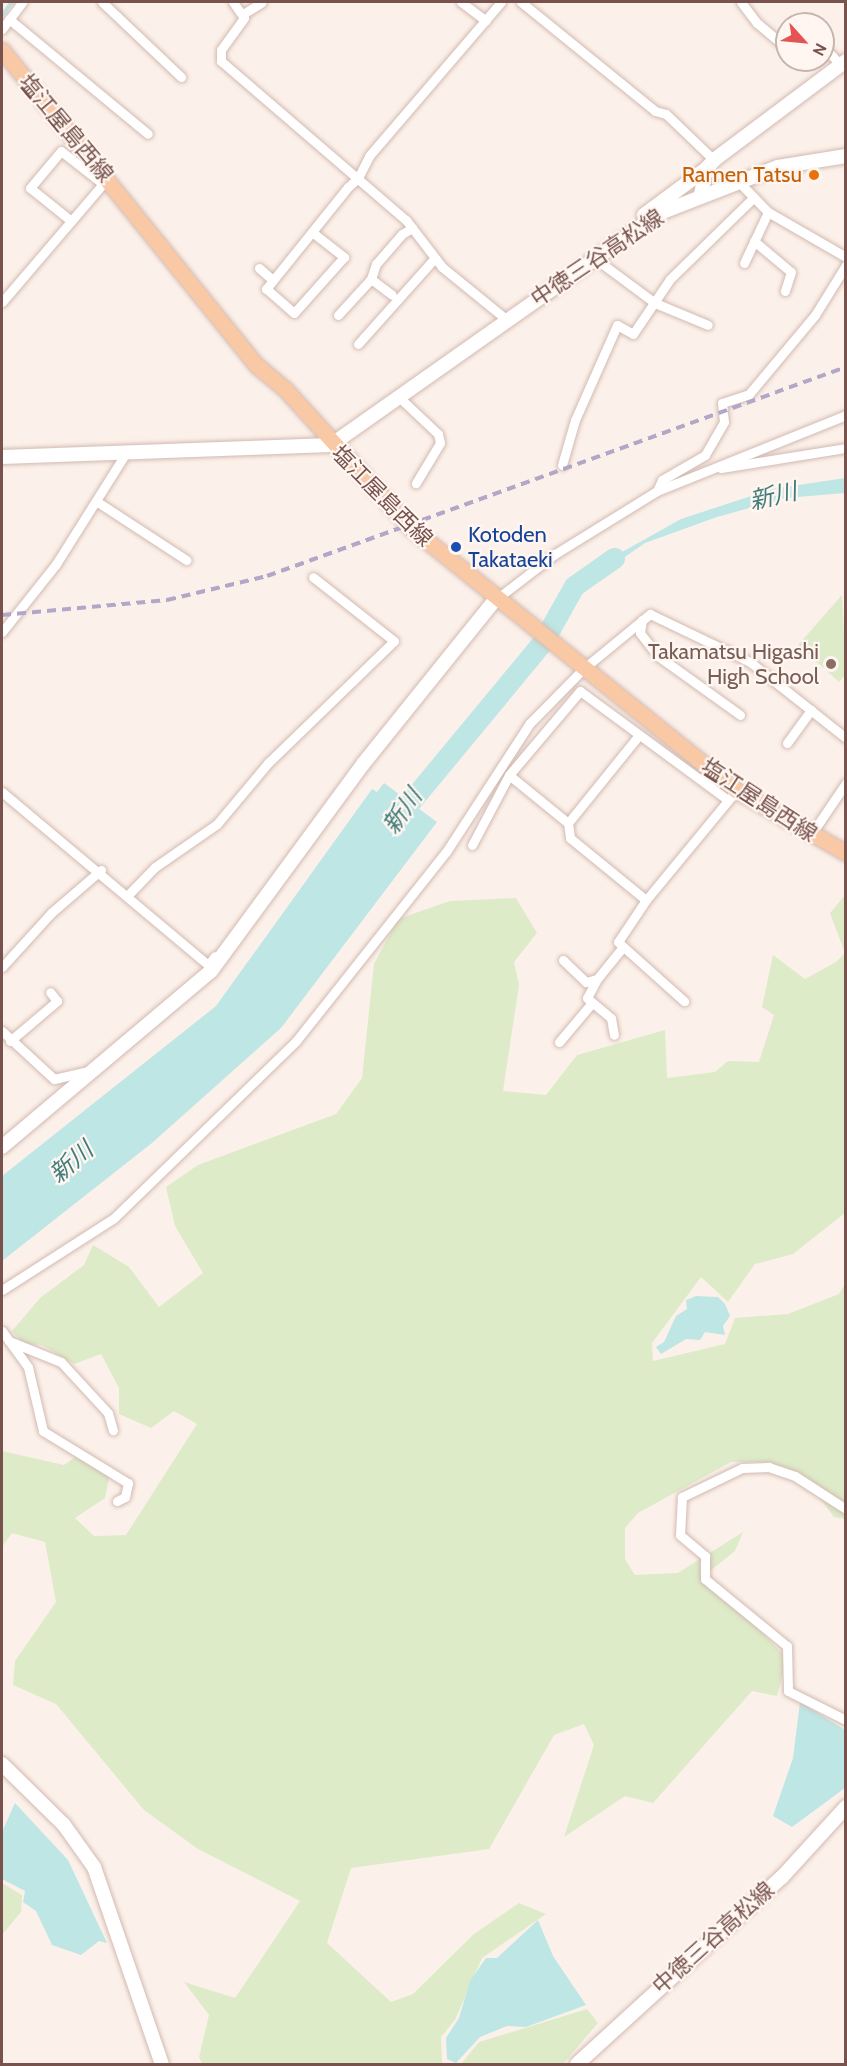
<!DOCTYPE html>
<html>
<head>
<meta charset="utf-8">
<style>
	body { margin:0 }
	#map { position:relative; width:847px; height:2066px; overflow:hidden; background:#fcf1ea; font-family:Cabin,"Noto Sans JP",sans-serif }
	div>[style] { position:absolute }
	.green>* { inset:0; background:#ddebc8 }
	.water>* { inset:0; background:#bee6e4 }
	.stream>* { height:4px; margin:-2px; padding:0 2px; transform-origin:2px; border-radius:2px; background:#bee6e4 }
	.river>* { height:21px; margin:-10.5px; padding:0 10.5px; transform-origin:10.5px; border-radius:10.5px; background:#bee6e4 }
	.roads { filter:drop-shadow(0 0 2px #d2bab2) drop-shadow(0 0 2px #d2bab2) }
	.street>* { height:9px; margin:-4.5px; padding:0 4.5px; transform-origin:4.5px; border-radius:4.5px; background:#fff }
	.secondary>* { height:14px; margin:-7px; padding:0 7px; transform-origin:7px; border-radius:7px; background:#fff }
	.primary>* { height:15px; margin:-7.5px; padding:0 7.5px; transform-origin:7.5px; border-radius:7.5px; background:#f9c8a5 }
	.rail>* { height:4px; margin-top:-2px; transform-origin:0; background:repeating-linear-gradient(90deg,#b2a7c7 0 9px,transparent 0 15px) }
	.dots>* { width:16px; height:16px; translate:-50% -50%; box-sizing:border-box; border:3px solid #fff6f1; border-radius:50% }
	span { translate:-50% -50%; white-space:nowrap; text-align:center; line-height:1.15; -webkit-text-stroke:4.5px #fff6f1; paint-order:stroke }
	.street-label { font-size:22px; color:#78534d }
	.food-label { font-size:22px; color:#c56008 }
	.right { translate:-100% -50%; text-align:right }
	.transit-label { font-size:22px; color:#164399 }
	.left { translate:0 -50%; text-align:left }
	.education-label { font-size:22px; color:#785e54 }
	.water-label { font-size:24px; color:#407c79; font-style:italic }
	.frame { position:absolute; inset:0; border:3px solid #78534d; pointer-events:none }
	.north { position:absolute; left:775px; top:12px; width:60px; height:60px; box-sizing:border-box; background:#fff6f1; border:2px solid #c9b5af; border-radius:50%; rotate:117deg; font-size:16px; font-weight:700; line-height:24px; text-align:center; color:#78534d }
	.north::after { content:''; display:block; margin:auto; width:21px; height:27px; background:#e35452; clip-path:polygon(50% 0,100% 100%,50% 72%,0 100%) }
</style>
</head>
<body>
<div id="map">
	<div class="green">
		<div style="clip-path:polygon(842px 595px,846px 674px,839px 682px,798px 645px)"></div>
		<div style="clip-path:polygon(845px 895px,845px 1213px,793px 1254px,755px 1264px,728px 1302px,701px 1277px,652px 1343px,653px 1361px,725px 1344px,735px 1318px,788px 1314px,839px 1294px,845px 1284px,845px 1519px,834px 1517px,813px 1489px,771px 1462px,731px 1462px,638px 1513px,625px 1528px,625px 1559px,635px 1575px,678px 1573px,743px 1532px,735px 1551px,705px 1575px,787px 1658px,777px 1696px,752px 1691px,653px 1803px,625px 1796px,564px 1837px,594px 1745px,584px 1724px,554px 1735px,489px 1849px,351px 1868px,327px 1943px,391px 2002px,413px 1994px,474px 1934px,519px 1903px,546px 1914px,482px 1958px,455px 2020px,441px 2037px,442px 2063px,447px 2064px,202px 2064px,199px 2057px,209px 2015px,184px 1982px,235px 1998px,300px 1901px,198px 1849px,144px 1810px,56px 1704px,13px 1685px,15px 1661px,56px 1602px,45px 1542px,12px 1533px,2px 1547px,2px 1451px,64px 1465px,78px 1455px,110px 1473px,105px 1498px,75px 1518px,94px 1536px,126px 1535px,197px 1424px,174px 1411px,151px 1428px,119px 1414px,119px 1388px,101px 1354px,74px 1364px,42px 1345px,24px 1344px,12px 1331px,40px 1298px,84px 1265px,93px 1245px,129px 1267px,159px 1307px,203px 1273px,175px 1226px,166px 1187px,198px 1165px,336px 1114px,362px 1078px,374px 964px,398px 919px,450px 901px,516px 898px,537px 933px,514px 962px,519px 985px,503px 1091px,546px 1095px,577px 1055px,665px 1030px,667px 1078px,715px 1072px,728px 1061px,759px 1062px,774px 1015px,762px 1007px,773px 955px,805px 979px,836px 962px,845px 953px,830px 913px)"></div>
		<div style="clip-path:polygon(2px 1883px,22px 1895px,21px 1912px,2px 1935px)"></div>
		<div style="clip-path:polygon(587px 2009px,598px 2023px,563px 2064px,461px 2064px,479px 2042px)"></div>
	</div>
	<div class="water">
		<div style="clip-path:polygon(845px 478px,845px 493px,786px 498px,717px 517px,645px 543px,593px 579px,594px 570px,606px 561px,681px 519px,772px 489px)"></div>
		<div style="clip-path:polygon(384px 783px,437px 822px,281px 1028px,152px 1143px,2px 1261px,2px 1176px,216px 1006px,372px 789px,377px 792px)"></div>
		<div style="clip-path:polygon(696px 1296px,718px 1297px,725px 1304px,730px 1316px,723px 1326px,725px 1335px,705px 1332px,700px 1340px,686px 1339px,661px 1354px,656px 1347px,664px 1342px,676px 1316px,687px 1309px,686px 1300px)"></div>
		<div style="clip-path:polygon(800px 1702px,845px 1730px,845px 1788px,792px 1827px,773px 1816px,793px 1758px)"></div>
		<div style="clip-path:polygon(15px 1803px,68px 1860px,107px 1943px,99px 1941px,81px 1955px,52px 1945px,36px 1911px,23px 1902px,25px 1891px,2px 1879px,2px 1832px)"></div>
		<div style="clip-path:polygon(538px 1920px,553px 1956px,586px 2005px,526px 2027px,507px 2026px,480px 2037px,456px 2063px,447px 2059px,446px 2038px,459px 2018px,470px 1981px,486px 1958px,497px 1958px)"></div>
	</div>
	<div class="stream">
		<div style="left:2px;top:15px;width:16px;rotate:-52deg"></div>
	</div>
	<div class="river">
		<div style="left:392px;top:824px;width:235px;rotate:-50.4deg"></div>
		<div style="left:542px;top:643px;width:65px;rotate:-60.7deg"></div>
		<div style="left:574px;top:586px;width:49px;rotate:-35deg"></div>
	</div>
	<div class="roads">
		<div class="street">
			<div style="left:102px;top:2px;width:109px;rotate:43.5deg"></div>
			<div style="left:233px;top:2px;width:19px;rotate:55deg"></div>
			<div style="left:244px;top:18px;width:39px;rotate:126deg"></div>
			<div style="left:221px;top:50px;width:11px;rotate:90deg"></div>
			<div style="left:221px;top:61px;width:244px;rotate:40.7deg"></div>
			<div style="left:406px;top:220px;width:59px;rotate:52.5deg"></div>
			<div style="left:442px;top:267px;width:84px;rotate:39.2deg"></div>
			<div style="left:461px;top:2px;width:31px;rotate:37deg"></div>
			<div style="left:521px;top:2px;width:173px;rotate:39.1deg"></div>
			<div style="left:655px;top:111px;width:11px;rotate:15deg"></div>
			<div style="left:666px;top:114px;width:66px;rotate:43.8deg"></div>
			<div style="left:741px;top:2px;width:26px;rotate:53deg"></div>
			<div style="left:757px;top:23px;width:39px;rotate:40deg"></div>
			<div style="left:243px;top:14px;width:22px;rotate:-32deg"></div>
			<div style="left:9px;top:19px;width:180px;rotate:39.6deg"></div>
			<div style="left:2px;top:29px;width:34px;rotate:-53deg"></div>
			<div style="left:823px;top:46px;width:26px;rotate:47deg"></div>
			<div style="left:737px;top:180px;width:45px;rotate:45.9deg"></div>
			<div style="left:768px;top:212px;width:90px;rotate:30deg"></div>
			<div style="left:70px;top:220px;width:51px;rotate:-141.3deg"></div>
			<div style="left:30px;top:188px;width:48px;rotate:-50deg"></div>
			<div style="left:61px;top:151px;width:53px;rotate:38.2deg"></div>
			<div style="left:312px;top:232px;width:41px;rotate:38deg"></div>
			<div style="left:344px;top:257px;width:75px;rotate:131.8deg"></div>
			<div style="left:294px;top:313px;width:37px;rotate:-139deg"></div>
			<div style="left:266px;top:289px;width:131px;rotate:-51.2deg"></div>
			<div style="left:348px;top:187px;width:13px;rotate:-42deg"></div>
			<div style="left:358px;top:178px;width:25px;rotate:-63deg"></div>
			<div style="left:369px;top:156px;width:203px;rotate:-49.4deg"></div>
			<div style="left:754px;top:241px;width:48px;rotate:40deg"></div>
			<div style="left:791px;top:272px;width:20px;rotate:108deg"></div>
			<div style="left:593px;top:257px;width:77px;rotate:36.6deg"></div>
			<div style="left:655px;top:303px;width:57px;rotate:22.5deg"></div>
			<div style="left:744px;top:263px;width:56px;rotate:-64.8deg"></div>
			<div style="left:259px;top:268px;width:18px;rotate:41deg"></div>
			<div style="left:371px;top:279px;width:26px;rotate:37deg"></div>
			<div style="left:2px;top:302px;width:163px;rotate:-49.5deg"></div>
			<div style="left:338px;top:315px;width:49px;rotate:-47.5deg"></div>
			<div style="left:371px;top:279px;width:16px;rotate:-72deg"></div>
			<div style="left:376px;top:264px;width:40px;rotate:-49deg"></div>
			<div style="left:402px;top:234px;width:12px;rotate:-31deg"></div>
			<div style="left:358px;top:344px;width:115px;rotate:-48.2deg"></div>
			<div style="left:401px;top:399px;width:51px;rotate:43.4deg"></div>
			<div style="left:438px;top:434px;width:9px;rotate:77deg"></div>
			<div style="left:440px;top:443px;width:47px;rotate:121deg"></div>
			<div style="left:562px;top:465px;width:47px;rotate:-73.9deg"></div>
			<div style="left:575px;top:420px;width:104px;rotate:-66.1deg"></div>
			<div style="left:617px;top:325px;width:18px;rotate:29deg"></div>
			<div style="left:633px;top:334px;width:66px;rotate:-56.1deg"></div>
			<div style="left:670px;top:279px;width:117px;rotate:-44.3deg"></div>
			<div style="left:721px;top:468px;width:127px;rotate:-9.1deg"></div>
			<div style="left:657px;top:491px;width:12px;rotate:-66deg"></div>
			<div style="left:662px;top:480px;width:50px;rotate:-30.2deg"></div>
			<div style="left:705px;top:455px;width:38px;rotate:-60deg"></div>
			<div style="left:724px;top:422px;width:19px;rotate:-96deg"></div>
			<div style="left:722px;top:403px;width:28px;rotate:-18deg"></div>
			<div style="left:749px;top:394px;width:103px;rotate:-50.1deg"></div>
			<div style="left:815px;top:315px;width:59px;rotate:-58.2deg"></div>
			<div style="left:96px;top:501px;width:108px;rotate:33.2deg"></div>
			<div style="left:495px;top:600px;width:76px;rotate:-37.5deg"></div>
			<div style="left:555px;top:554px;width:120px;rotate:-31.7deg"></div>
			<div style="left:657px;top:491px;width:204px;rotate:-21.9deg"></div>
			<div style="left:642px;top:620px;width:13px;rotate:99deg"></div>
			<div style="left:640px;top:633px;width:29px;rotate:52deg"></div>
			<div style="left:658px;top:656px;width:101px;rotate:35.7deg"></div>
			<div style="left:2px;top:632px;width:87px;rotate:-51.5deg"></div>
			<div style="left:56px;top:564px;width:131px;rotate:-57.8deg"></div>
			<div style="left:787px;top:743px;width:41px;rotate:-54deg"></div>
			<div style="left:509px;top:775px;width:76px;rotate:39.1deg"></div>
			<div style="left:568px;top:823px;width:15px;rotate:82deg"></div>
			<div style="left:570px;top:838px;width:98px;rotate:39.2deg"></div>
			<div style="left:646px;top:900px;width:134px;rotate:-50.5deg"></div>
			<div style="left:2px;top:792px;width:269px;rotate:40deg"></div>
			<div style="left:208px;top:965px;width:11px;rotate:-52deg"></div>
			<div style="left:568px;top:823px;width:113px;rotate:-51.1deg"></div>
			<div style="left:810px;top:836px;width:64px;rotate:-55.8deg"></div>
			<div style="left:472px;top:845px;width:79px;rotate:-62.1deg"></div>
			<div style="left:509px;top:775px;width:110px;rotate:-49.8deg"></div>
			<div style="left:580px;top:691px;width:184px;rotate:36.4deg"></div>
			<div style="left:128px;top:895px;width:39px;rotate:-46deg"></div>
			<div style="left:155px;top:867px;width:75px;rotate:-34.7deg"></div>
			<div style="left:217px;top:824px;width:80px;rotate:-50.1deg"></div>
			<div style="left:268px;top:763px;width:175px;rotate:-44.1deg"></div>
			<div style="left:394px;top:641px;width:103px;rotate:-141.7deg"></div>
			<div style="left:646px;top:900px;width:50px;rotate:123.7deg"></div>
			<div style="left:618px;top:942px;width:89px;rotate:41.8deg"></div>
			<div style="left:563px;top:960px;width:32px;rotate:44deg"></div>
			<div style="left:586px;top:982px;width:11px;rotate:-15deg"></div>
			<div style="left:597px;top:979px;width:40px;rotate:-51deg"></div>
			<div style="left:2px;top:967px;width:73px;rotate:-47.8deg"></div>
			<div style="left:51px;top:913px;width:66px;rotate:-40.7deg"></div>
			<div style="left:597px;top:979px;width:21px;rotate:118deg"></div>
			<div style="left:587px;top:998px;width:31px;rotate:40deg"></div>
			<div style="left:611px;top:1018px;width:17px;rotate:80deg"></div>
			<div style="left:2px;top:1031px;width:71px;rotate:42.7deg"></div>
			<div style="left:54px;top:1079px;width:39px;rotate:-13deg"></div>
			<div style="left:10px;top:1041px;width:62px;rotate:-40.4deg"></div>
			<div style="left:57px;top:1001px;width:11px;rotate:-128deg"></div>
			<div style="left:559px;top:1042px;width:50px;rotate:-49.9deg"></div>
			<div style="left:2px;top:1290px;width:133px;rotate:-32.7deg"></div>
			<div style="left:114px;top:1218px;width:254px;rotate:-44.2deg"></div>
			<div style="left:296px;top:1041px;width:241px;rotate:-51.6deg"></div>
			<div style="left:446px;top:852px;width:153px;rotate:-57deg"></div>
			<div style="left:529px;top:724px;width:77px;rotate:-45.5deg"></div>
			<div style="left:583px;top:669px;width:87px;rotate:-39.4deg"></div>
			<div style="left:650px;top:614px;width:111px;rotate:25.6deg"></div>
			<div style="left:750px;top:662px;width:122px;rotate:38.4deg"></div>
			<div style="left:2px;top:1331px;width:44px;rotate:54.2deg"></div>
			<div style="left:28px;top:1367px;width:66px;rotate:76.8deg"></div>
			<div style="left:43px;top:1431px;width:100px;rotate:31.5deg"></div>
			<div style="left:128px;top:1483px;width:14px;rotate:102deg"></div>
			<div style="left:125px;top:1497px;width:9px;rotate:153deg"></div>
			<div style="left:9px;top:1341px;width:56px;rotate:22deg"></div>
			<div style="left:61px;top:1362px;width:69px;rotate:47.3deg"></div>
			<div style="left:108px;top:1413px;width:18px;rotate:74deg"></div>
			<div style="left:846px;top:1509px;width:61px;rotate:-147.1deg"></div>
			<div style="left:795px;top:1476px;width:28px;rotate:-161deg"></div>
			<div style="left:769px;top:1467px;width:27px;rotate:178deg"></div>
			<div style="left:742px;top:1468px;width:67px;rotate:154.2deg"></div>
			<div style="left:682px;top:1497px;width:38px;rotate:93deg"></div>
			<div style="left:680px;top:1535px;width:33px;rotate:40deg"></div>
			<div style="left:705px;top:1556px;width:23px;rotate:90deg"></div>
			<div style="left:705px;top:1579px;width:106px;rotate:39.3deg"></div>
			<div style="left:787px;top:1646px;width:45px;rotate:88.7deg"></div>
			<div style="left:788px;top:1691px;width:65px;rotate:26.6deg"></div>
		</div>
		<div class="secondary">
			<div style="left:701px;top:194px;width:25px;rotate:-79deg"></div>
			<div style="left:706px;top:169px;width:12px;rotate:-48deg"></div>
			<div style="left:714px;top:160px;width:165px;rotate:-36.9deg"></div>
			<div style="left:644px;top:215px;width:77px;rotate:-36.6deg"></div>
			<div style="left:2px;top:457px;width:329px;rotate:-2.1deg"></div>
			<div style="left:331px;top:445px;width:403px;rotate:-35.2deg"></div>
			<div style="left:660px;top:213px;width:127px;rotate:-21.3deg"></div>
			<div style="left:778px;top:167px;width:69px;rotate:-9.2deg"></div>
			<div style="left:2px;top:1147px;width:273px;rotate:-40.1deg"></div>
			<div style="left:211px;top:971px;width:257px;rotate:-53.7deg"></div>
			<div style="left:363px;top:764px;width:211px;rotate:-51.2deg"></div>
			<div style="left:2px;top:1764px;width:87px;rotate:44.5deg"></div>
			<div style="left:64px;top:1825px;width:52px;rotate:54.5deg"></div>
			<div style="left:94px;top:1867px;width:208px;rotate:71deg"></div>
			<div style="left:577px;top:2064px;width:277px;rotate:-42.4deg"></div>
			<div style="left:782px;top:1877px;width:95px;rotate:-47.6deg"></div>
		</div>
		<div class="primary">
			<div style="left:2px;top:50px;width:403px;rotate:51.1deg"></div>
			<div style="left:255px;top:364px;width:39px;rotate:40deg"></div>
			<div style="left:285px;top:389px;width:186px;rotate:47.8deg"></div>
			<div style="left:410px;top:527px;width:419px;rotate:38.9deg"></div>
			<div style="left:736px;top:790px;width:127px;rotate:29.8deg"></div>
		</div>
	</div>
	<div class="rail">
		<div style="left:2px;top:615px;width:166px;rotate:-5.2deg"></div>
		<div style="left:167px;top:600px;width:103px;rotate:-13.5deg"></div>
		<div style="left:267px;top:576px;width:616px;rotate:-19.85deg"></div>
	</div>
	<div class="dots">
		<div style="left:814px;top:175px;background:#e8710a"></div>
		<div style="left:456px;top:547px;background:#1a4fb4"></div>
		<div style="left:831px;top:664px;background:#8d6e63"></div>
	</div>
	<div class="street-label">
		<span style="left:66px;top:128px;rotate:50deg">塩江屋島西線</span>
		<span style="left:597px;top:258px;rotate:-34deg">中徳三谷高松線</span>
		<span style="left:382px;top:496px;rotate:45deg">塩江屋島西線</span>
		<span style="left:759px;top:800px;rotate:33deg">塩江屋島西線</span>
		<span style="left:713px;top:1938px;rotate:-42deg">中徳三谷高松線</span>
	</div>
	<div class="food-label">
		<span class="right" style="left:802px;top:175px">Ramen Tatsu</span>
	</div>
	<div class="transit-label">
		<span class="left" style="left:468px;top:547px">Kotoden<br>Takataeki</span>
	</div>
	<div class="education-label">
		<span class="right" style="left:819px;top:664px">Takamatsu Higashi<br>High School</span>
	</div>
	<div class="water-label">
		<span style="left:773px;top:496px;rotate:-13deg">新川</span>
		<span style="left:402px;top:811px;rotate:-55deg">新川</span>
		<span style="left:71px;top:1162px;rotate:-41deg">新川</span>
	</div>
	<div class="frame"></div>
	<div class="north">N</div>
</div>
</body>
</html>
